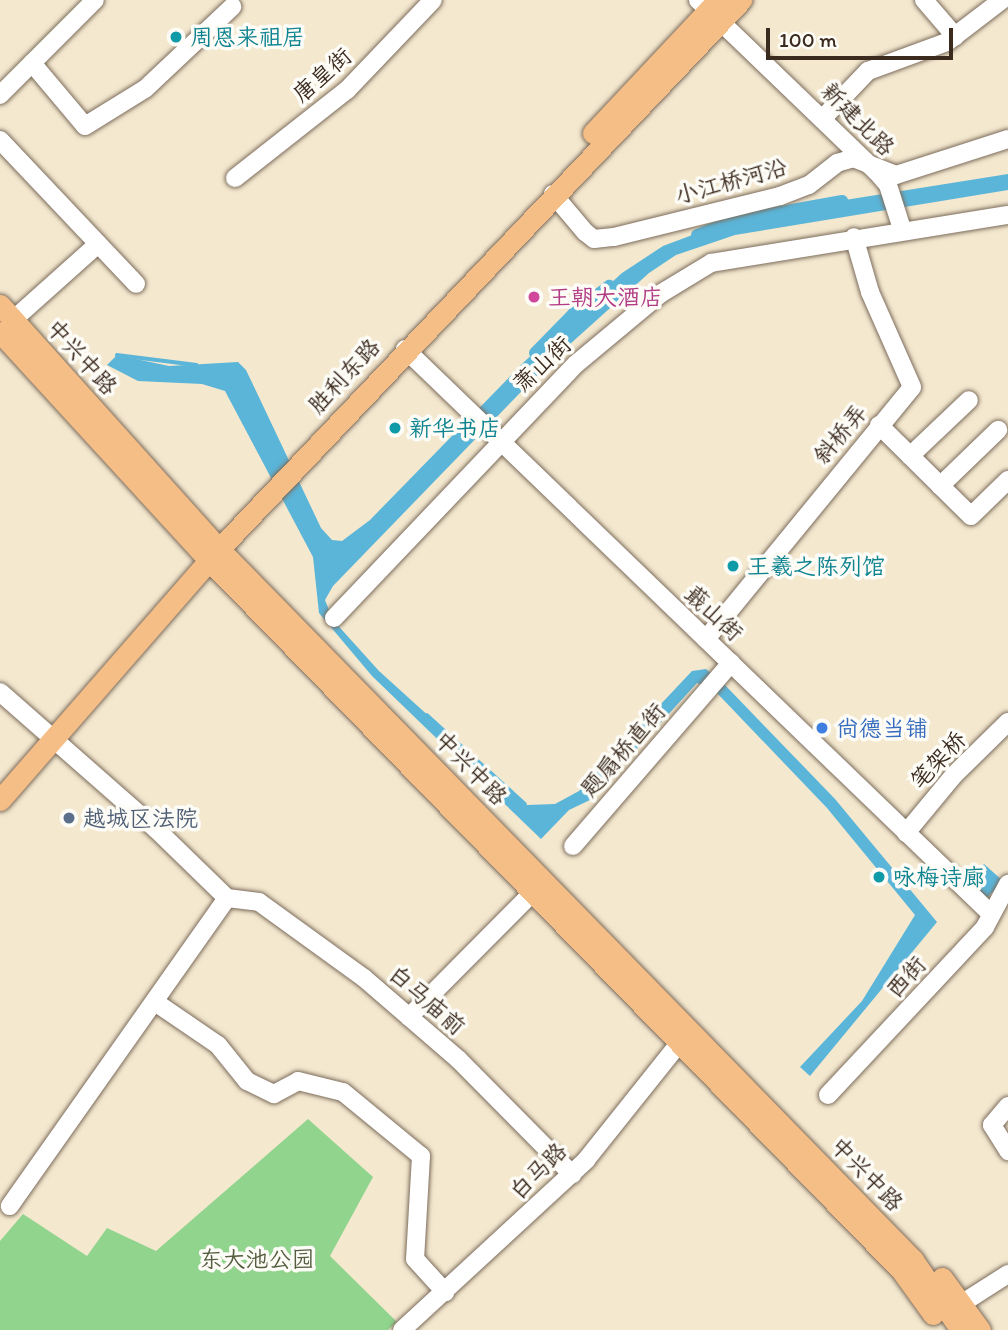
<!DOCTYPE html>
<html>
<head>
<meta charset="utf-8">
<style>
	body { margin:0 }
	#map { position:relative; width:1008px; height:1330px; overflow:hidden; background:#f4e8cf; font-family:Itim,"LXGW WenKai TC",sans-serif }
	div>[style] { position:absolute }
	.green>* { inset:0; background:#90d48d }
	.water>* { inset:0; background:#5bb5d9 }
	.stream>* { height:3.5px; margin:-1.75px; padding:0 1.75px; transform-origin:1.75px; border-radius:1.75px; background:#5bb5d9 }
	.canal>* { height:12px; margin:-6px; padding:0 6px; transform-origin:6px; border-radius:6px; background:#5bb5d9 }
	.roads { filter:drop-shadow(0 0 2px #7c6c5c) drop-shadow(0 0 2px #7c6c5c) }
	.minor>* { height:18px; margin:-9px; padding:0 9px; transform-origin:9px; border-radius:9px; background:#fff }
	.major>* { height:21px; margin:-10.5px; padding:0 10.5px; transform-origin:10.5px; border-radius:10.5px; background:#f6be87 }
	.dots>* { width:19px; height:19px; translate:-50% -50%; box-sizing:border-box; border:4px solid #fdfcf7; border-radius:50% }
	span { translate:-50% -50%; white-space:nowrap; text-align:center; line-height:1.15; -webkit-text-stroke:7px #fdfcf7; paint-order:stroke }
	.culture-label { font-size:23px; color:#0d838f }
	.left { translate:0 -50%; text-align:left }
	.street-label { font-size:23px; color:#3b2a1e }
	.hotel-label { font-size:23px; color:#b23c85 }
	.shop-label { font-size:23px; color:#366cbe }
	.service-label { font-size:23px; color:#4e5e75 }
	.park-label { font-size:23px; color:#545d3f }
	.scale { position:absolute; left:766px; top:28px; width:187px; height:32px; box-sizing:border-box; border:4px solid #3b2a1e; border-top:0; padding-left:9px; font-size:21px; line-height:24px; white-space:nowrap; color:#3b2a1e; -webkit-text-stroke:5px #fdfcf7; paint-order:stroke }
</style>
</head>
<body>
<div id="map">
	<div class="green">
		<div style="clip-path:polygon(308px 1119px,373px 1177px,330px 1256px,397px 1322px,388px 1330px,0 1330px,0 1241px,23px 1214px,87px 1256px,107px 1228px,156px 1251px)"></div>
	</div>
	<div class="water">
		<div style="clip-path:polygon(1008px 174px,1008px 190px,735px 235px,676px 255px,649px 273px,549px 363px,333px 586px,325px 600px,333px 620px,379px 671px,527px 805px,555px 804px,579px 791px,692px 671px,706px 669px,723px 683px,835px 799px,937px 922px,810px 1076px,800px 1067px,862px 1001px,915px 915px,827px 808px,716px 692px,697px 683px,590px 800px,569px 810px,541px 839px,372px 676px,319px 613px,313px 557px,225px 391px,202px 384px,138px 381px,107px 365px,117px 355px,169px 366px,238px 362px,246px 370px,321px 528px,332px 540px,342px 541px,370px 520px,525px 361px,622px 273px,663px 246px,703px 231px,845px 200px)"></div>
		<div style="clip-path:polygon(984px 864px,1003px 881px,986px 899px,976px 890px,980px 885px,972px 877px)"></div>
	</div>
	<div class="stream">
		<div style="left:117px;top:355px;width:80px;rotate:7.2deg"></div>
		<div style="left:427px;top:715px;width:132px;rotate:42.2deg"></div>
	</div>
	<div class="canal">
		<div style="left:697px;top:235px;width:37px;rotate:-22deg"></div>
		<div style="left:731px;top:221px;width:113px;rotate:-10.2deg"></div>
		<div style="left:535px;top:353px;width:54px;rotate:-45.7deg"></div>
		<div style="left:573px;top:314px;width:46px;rotate:-37.9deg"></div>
	</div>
	<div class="roads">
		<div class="minor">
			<div style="left:698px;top:0;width:247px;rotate:43.9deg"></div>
			<div style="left:876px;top:171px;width:18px;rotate:49deg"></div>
			<div style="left:888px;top:185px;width:46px;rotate:72.3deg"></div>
			<div style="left:924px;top:0;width:48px;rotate:49.3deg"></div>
			<div style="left:32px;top:63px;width:82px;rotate:49.9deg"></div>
			<div style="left:85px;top:126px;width:70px;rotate:-31.7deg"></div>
			<div style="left:145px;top:89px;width:120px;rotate:-43.3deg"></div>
			<div style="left:0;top:95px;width:134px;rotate:-45deg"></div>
			<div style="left:824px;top:117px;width:64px;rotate:-46.3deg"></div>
			<div style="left:868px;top:71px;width:84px;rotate:-20.2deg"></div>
			<div style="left:947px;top:42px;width:69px;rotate:-37.4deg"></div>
			<div style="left:0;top:140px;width:198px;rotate:46.6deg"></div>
			<div style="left:235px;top:178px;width:142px;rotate:-38.2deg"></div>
			<div style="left:347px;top:90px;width:124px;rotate:-46.3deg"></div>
			<div style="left:553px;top:194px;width:50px;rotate:49.9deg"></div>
			<div style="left:585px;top:232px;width:11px;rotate:38deg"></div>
			<div style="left:594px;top:239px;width:20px;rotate:-6deg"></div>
			<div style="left:614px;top:237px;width:171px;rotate:-13.9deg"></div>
			<div style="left:780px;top:196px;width:31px;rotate:-21deg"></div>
			<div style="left:809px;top:185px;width:36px;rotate:-38deg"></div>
			<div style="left:837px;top:163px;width:17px;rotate:-17deg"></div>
			<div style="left:853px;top:158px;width:46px;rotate:21.6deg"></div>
			<div style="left:896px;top:175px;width:118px;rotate:-17.8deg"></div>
			<div style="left:13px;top:320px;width:114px;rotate:-41.8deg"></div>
			<div style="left:405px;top:349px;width:813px;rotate:43.95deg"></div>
			<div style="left:879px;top:425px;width:129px;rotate:44.7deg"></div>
			<div style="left:971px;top:516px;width:52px;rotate:-44.2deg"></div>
			<div style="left:910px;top:456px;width:81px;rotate:-43.5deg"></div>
			<div style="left:940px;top:486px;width:81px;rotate:-44deg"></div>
			<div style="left:334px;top:618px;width:351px;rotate:-46.4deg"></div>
			<div style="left:576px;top:364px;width:109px;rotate:-39.8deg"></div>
			<div style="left:660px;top:294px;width:60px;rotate:-31.3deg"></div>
			<div style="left:711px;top:263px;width:301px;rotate:-9.2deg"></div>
			<div style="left:706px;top:639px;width:325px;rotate:-50.7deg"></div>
			<div style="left:912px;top:387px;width:104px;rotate:-113.9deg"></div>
			<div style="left:870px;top:292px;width:57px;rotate:-106.2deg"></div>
			<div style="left:0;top:692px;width:208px;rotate:41.3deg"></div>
			<div style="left:156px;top:829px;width:99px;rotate:44.2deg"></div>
			<div style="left:227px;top:898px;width:377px;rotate:125.2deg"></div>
			<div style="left:906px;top:833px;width:75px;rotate:-50.4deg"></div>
			<div style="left:954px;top:775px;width:76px;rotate:-44.5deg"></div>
			<div style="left:573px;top:846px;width:242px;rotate:-49.2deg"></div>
			<div style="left:227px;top:898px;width:32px;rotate:7deg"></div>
			<div style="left:259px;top:902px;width:130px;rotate:35.9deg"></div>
			<div style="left:364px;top:978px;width:125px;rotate:40.8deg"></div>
			<div style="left:459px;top:1060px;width:161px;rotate:45.3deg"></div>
			<div style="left:155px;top:1002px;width:76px;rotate:34.3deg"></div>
			<div style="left:218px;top:1045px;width:46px;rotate:51.1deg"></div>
			<div style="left:247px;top:1081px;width:30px;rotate:26deg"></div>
			<div style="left:274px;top:1094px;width:27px;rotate:-28deg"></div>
			<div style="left:298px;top:1081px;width:46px;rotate:13.7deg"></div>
			<div style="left:343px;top:1092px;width:101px;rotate:39.4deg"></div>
			<div style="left:421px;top:1156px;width:103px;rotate:93.3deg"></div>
			<div style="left:415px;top:1259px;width:45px;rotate:47.7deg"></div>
			<div style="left:409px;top:1017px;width:176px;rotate:-45.2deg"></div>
			<div style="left:828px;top:1095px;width:230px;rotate:-46.9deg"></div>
			<div style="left:985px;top:927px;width:49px;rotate:-61.9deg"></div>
			<div style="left:1008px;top:1106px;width:25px;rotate:130deg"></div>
			<div style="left:992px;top:1125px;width:31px;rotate:58deg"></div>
			<div style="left:961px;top:1304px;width:56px;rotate:-32.6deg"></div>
			<div style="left:402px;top:1330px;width:251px;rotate:-42.7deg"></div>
			<div style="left:586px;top:1160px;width:164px;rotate:-51.4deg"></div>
		</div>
		<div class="major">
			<div style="left:593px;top:133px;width:183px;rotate:-46.8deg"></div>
			<div style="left:0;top:305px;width:328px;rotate:48.1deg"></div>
			<div style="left:219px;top:549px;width:994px;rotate:45.69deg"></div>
			<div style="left:913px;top:1260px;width:85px;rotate:55.6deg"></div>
			<div style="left:0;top:332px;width:309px;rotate:47.5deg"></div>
			<div style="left:209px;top:560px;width:993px;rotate:45.73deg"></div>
			<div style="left:902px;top:1271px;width:53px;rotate:54.2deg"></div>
			<div style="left:0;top:800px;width:333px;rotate:-48.9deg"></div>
			<div style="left:219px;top:549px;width:758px;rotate:-46.44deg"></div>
			<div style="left:942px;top:1278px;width:64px;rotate:53.8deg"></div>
		</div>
	</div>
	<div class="dots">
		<div style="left:176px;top:37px;background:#0f9aa8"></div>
		<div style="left:534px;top:297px;background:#d1479c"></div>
		<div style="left:395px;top:428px;background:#0f9aa8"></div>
		<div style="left:733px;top:566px;background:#0f9aa8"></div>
		<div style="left:822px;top:728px;background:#3f7fe0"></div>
		<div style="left:69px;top:818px;background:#5c6f8a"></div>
		<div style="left:879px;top:877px;background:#0f9aa8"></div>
	</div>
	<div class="culture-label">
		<span class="left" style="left:190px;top:37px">周恩来祖居</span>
		<span class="left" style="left:409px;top:428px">新华书店</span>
		<span class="left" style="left:747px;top:566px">王羲之陈列馆</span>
		<span class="left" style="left:893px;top:877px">咏梅诗廊</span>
	</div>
	<div class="street-label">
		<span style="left:322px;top:75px;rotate:-41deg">唐皇街</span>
		<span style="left:858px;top:119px;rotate:45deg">新建北路</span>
		<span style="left:731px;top:181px;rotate:-15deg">小江桥河沿</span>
		<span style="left:82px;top:357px;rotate:48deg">中兴中路</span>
		<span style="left:542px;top:364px;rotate:-43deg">萧山街</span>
		<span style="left:344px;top:376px;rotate:-47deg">胜利东路</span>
		<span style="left:840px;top:434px;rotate:-50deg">斜桥弄</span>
		<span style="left:714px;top:613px;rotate:43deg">蕺山街</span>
		<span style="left:623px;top:750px;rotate:-49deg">题扇桥直街</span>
		<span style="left:938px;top:760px;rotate:-47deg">笔架桥</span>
		<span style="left:471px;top:768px;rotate:46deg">中兴中路</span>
		<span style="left:906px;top:977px;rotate:-48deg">西街</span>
		<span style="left:427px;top:1000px;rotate:41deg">白马庙前</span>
		<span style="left:538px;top:1171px;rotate:-45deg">白马路</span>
		<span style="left:867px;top:1174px;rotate:46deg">中兴中路</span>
	</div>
	<div class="hotel-label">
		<span class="left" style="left:548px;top:297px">王朝大酒店</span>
	</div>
	<div class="shop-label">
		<span class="left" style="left:836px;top:728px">尚德当铺</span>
	</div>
	<div class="service-label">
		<span class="left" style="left:83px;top:818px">越城区法院</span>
	</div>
	<div class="park-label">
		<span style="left:257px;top:1259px">东大池公园</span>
	</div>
	<div class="scale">100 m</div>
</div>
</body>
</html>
